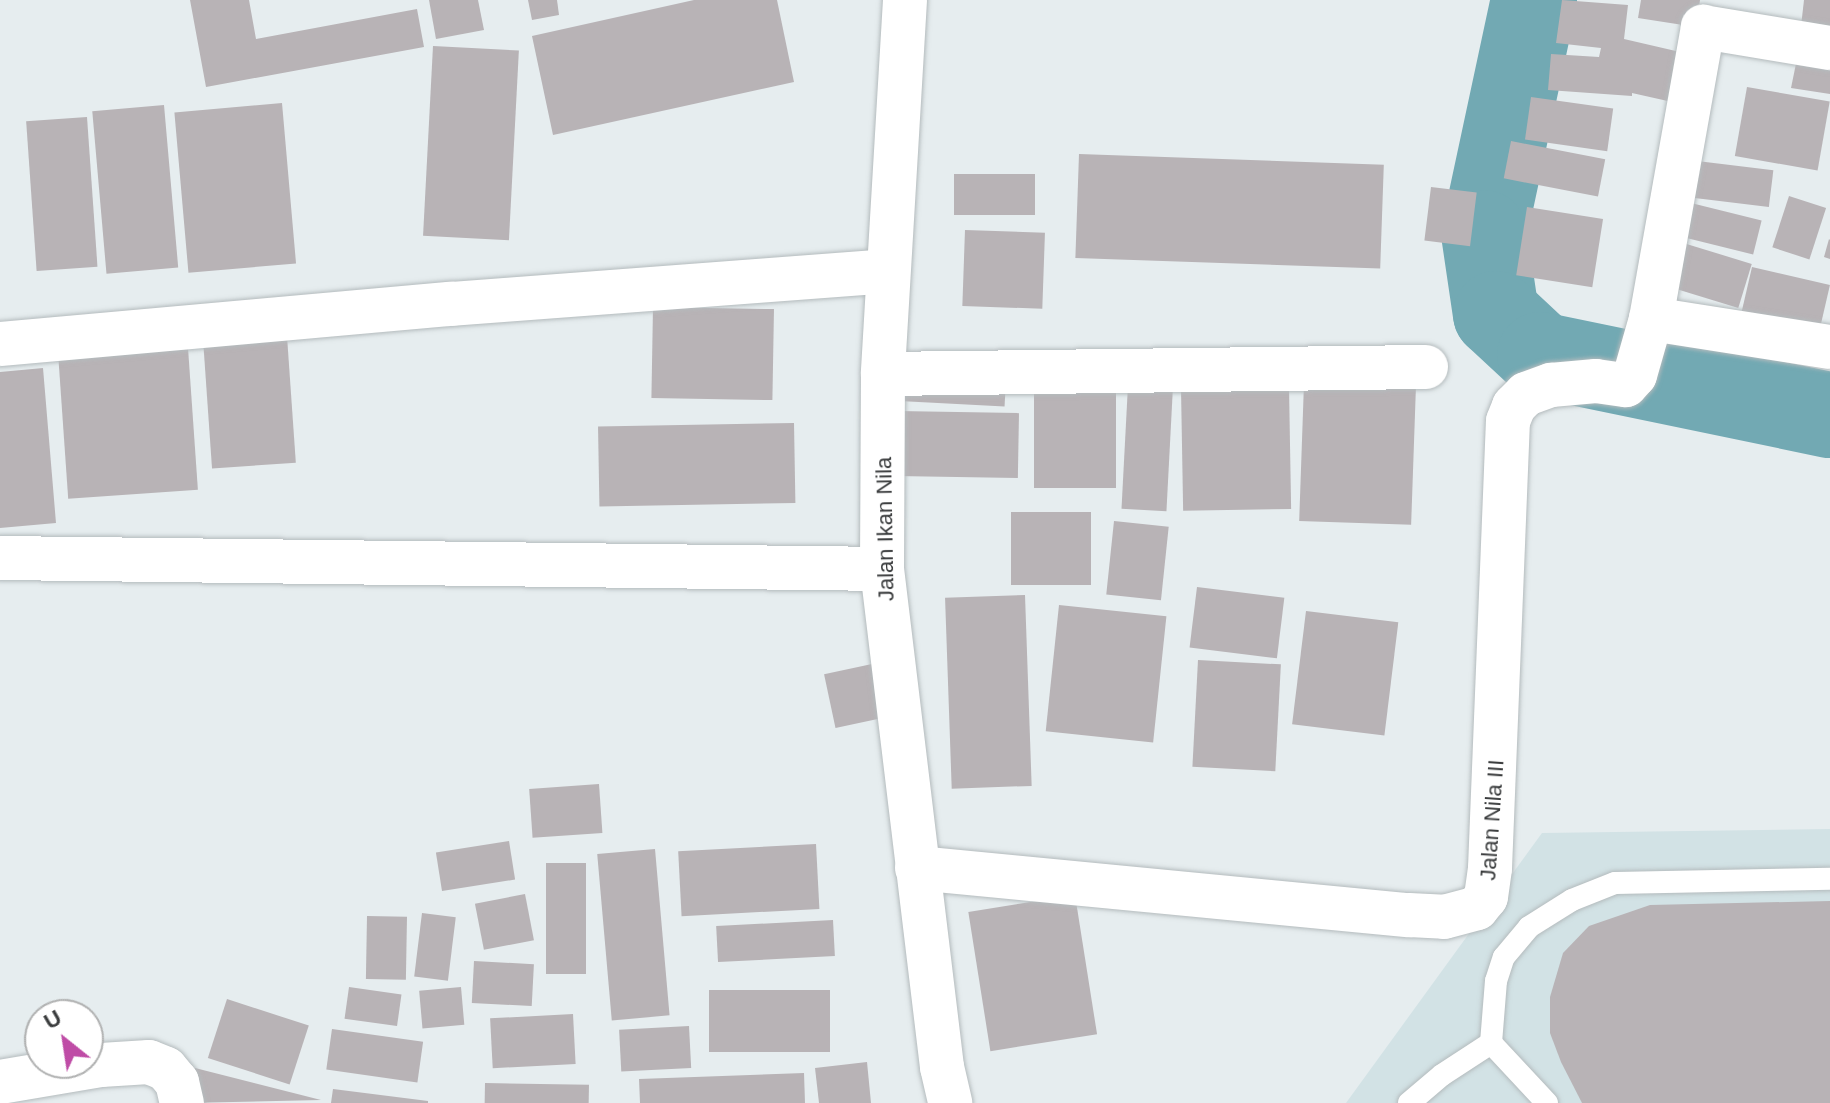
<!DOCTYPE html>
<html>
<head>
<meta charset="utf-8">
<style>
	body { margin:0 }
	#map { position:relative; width:1830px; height:1103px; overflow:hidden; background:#e6edef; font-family:Helvetica,sans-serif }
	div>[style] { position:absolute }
	.built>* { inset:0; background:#d2e2e5 }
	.river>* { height:86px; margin:-43px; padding:0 43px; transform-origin:43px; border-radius:43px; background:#72a9b3 }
	.building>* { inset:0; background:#b8b3b6; transform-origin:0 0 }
	.roads { filter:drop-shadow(0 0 2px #b4bbbd) drop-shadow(0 0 2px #b4bbbd) }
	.lane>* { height:22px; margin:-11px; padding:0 11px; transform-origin:11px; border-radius:11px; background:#fff }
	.street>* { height:44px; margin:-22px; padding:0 22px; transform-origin:22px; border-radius:22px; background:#fff }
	span { translate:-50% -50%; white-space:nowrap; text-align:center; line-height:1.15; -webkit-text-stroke:7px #fff; paint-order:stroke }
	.street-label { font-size:22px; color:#393b3c }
	.north { position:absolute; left:24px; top:999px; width:80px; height:80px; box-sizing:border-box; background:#fff; border:2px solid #b0b1b1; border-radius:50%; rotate:330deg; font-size:22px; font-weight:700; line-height:32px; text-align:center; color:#393b3c }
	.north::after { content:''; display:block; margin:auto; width:28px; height:36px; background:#bf4ca6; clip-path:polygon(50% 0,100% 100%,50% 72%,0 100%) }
</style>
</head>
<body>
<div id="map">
	<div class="built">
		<div style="clip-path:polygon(1830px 829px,1830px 1103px,1346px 1103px,1542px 833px)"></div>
	</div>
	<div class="river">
		<div style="left:1534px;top:0;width:238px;rotate:102.1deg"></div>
		<div style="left:1484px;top:233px;width:82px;rotate:81.6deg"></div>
		<div style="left:1496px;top:314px;width:60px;rotate:43deg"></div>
		<div style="left:1540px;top:355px;width:296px;rotate:11.7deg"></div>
	</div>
	<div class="building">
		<div style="clip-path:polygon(190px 0,249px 0,256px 39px,417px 9px,424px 47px,206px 87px)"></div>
		<div style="clip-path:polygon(429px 0,478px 0,484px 30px,436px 39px)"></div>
		<div style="clip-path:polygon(528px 0,557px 0,559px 15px,532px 20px)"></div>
		<div style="clip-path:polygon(694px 0,777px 0,794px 82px,553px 135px,532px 36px)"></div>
		<div style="clip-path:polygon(1562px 0,1628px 5px,1624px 39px,1693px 55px,1681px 104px,1632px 93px,1632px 96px,1548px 90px,1551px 54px,1599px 57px,1601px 48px,1556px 43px)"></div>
		<div style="clip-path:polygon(1641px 0,1700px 0,1696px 27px,1638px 18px)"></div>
		<div style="clip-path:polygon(1804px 0,1830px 0,1830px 38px,1800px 35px)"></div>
		<div style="left:433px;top:46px;width:86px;height:190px;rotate:3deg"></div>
		<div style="clip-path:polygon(1799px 49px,1830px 55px,1830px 94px,1791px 88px)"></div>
		<div style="left:1747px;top:87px;width:84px;height:70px;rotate:10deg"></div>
		<div style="left:1531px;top:97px;width:83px;height:43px;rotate:8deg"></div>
		<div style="left:282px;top:103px;width:161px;height:108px;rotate:85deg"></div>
		<div style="left:164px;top:105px;width:163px;height:72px;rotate:85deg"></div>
		<div style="left:87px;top:117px;width:150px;height:61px;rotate:86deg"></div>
		<div style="left:1511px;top:141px;width:96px;height:38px;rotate:11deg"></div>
		<div style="left:1079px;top:154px;width:305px;height:104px;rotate:2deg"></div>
		<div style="left:1689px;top:160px;width:85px;height:37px;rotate:7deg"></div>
		<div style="left:954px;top:174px;width:81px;height:41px"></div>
		<div style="left:1431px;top:187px;width:46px;height:54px;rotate:7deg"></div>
		<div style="left:1789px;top:196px;width:39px;height:54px;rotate:18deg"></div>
		<div style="left:1683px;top:201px;width:81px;height:35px;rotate:14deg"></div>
		<div style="left:1527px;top:207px;width:77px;height:69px;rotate:9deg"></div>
		<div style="left:965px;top:230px;width:80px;height:76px;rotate:2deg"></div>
		<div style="clip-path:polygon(1829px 239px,1830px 240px,1830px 259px,1824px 257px)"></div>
		<div style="left:1680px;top:242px;width:75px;height:46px;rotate:17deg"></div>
		<div style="left:1752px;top:267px;width:80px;height:47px;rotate:13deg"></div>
		<div style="left:653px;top:307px;width:121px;height:91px;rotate:1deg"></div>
		<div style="left:286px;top:322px;width:141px;height:84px;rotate:86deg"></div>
		<div style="left:188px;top:348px;width:142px;height:130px;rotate:86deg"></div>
		<div style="clip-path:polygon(43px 368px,56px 523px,0 528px,0 372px)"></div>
		<div style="left:901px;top:376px;width:105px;height:25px;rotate:3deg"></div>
		<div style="left:1034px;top:380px;width:82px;height:108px"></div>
		<div style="left:1304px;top:383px;width:112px;height:138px;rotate:2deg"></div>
		<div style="left:1128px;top:385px;width:45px;height:124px;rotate:3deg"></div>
		<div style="left:1289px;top:387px;width:122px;height:108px;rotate:89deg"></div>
		<div style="left:897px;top:411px;width:122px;height:65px;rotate:1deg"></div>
		<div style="left:794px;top:423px;width:80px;height:196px;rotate:89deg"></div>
		<div style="left:1091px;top:512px;width:73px;height:80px;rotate:90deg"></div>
		<div style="left:1114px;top:521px;width:55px;height:74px;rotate:6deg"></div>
		<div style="left:1197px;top:587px;width:88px;height:61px;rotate:7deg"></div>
		<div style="left:1025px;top:595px;width:191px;height:80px;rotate:88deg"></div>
		<div style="left:1059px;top:605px;width:108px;height:127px;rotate:6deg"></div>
		<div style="left:1306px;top:611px;width:93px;height:114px;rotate:7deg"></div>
		<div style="left:1198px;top:660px;width:83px;height:107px;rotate:3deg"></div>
		<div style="left:872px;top:664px;width:55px;height:49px;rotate:78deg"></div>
		<div style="left:599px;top:784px;width:49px;height:70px;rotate:86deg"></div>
		<div style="left:509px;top:841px;width:39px;height:74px;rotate:81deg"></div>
		<div style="left:816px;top:844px;width:65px;height:138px;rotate:87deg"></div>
		<div style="left:655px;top:849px;width:167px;height:58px;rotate:85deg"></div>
		<div style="left:546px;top:863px;width:40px;height:111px"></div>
		<div style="left:525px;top:894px;width:47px;height:51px;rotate:79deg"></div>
		<div style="left:1075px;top:895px;width:141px;height:108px;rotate:81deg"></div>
		<div style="clip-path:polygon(1830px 901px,1830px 1103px,1582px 1103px,1561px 1062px,1550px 1033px,1550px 997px,1563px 953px,1589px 926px,1650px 905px)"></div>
		<div style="left:422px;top:913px;width:34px;height:64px;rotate:7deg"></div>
		<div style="left:367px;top:916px;width:40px;height:63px;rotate:1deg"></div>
		<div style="left:833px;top:920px;width:36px;height:117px;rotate:87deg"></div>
		<div style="left:474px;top:961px;width:60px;height:42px;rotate:3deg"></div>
		<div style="left:349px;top:987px;width:53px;height:32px;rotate:8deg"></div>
		<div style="left:461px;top:987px;width:38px;height:42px;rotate:85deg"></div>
		<div style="left:830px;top:990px;width:62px;height:121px;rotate:90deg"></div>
		<div style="left:227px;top:999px;width:86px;height:62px;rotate:18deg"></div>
		<div style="left:573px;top:1014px;width:50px;height:83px;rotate:87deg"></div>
		<div style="left:689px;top:1026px;width:42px;height:70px;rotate:87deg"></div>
		<div style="left:332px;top:1029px;width:92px;height:41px;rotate:8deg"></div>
		<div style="clip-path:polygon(867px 1062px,871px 1103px,819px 1103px,815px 1068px)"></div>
		<div style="clip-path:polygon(195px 1068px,321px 1100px,186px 1103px)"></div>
		<div style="clip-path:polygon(804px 1073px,805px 1103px,640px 1103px,639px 1079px)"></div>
		<div style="left:485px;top:1083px;width:104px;height:20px;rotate:1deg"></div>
		<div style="clip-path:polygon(333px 1089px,428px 1101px,428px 1103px,331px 1103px)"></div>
	</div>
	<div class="roads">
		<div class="lane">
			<div style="left:1409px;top:1103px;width:43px;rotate:-40.3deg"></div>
			<div style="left:1442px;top:1075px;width:59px;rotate:-33.1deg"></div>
			<div style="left:1547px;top:1103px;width:82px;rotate:-133deg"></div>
			<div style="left:1491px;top:1043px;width:62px;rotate:-85.4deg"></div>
			<div style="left:1496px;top:981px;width:25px;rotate:-72deg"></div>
			<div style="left:1504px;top:957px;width:39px;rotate:-50deg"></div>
			<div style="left:1529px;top:927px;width:51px;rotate:-32.1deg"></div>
			<div style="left:1572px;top:900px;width:46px;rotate:-21.6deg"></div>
			<div style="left:1615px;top:883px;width:215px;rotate:-1.1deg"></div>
		</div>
		<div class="street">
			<div style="left:905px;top:0;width:375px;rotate:93.4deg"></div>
			<div style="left:883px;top:374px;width:195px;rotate:90.3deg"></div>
			<div style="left:882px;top:569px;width:502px;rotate:83.13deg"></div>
			<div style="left:942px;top:1067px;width:37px;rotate:77deg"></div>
			<div style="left:1651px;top:319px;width:181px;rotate:8.9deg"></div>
			<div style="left:0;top:344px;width:453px;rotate:-5.1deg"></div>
			<div style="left:451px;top:304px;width:438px;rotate:-4.3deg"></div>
			<div style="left:883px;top:374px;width:543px;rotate:-0.74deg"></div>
			<div style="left:0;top:558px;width:882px;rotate:0.71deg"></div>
			<div style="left:917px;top:868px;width:494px;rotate:5.5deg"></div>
			<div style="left:1409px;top:915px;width:35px;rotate:3deg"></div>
			<div style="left:1444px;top:917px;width:34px;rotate:-15deg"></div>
			<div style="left:1477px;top:908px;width:14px;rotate:-51deg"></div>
			<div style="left:1486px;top:897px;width:29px;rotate:-82deg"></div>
			<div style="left:1490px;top:868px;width:447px;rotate:-87.7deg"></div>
			<div style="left:1508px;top:421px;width:16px;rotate:-68deg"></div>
			<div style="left:1514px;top:406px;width:17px;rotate:-45deg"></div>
			<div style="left:1526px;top:394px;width:27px;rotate:-20deg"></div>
			<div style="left:1551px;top:385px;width:45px;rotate:-5.1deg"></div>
			<div style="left:1596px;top:381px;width:30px;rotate:8deg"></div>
			<div style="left:1626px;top:385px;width:13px;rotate:-48deg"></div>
			<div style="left:1635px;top:375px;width:58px;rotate:-74.1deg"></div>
			<div style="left:1651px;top:319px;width:297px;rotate:-79.9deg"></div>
			<div style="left:1703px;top:27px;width:129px;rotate:9.4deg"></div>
			<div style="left:0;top:1082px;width:102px;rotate:-9.6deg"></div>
			<div style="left:101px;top:1065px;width:48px;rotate:-3.6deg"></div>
			<div style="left:149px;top:1062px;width:18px;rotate:22deg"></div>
			<div style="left:166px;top:1069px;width:17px;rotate:50deg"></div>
			<div style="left:177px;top:1082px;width:22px;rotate:77deg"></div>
		</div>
	</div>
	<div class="street-label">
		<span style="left:885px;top:529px;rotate:-91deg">Jalan Ikan Nila</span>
		<span style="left:1492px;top:820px;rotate:-86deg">Jalan Nila III</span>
	</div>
	<div class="north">U</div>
</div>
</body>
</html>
